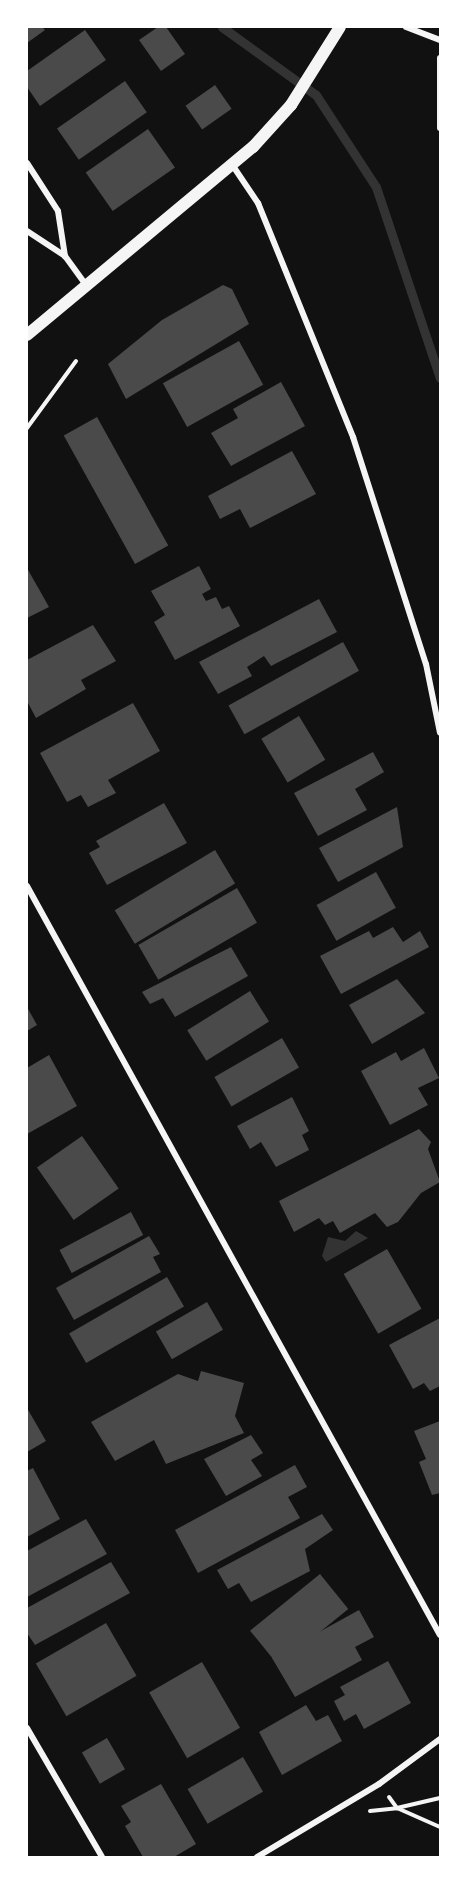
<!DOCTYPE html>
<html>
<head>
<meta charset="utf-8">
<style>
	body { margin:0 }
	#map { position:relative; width:467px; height:1884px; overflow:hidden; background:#111; font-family:"Space Grotesk",sans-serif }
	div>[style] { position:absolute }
	.water>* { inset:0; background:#333 }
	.stream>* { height:9px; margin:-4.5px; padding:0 4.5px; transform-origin:4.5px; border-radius:4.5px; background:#333 }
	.building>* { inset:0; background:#4a4a4a; transform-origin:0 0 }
	.path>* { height:4px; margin:-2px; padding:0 2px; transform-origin:2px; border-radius:2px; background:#f5f5f5 }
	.minor>* { height:6px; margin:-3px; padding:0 3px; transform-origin:3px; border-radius:3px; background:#f5f5f5 }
	.secondary>* { height:12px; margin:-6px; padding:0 6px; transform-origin:6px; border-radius:6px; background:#f5f5f5 }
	span { translate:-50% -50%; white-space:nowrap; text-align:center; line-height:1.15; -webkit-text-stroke:4.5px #fff; paint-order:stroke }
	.frame { position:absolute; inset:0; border:28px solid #fff; pointer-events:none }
</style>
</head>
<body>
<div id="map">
	<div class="water">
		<div style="clip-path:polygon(356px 1231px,368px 1238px,326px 1262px,322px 1256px,328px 1237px,345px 1241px)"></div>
	</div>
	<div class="stream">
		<div style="left:222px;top:27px;width:116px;rotate:35.9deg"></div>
		<div style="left:316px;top:95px;width:110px;rotate:56.9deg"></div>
		<div style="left:376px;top:187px;width:201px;rotate:71.5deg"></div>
	</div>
	<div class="building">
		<div style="clip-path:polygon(27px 27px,42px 27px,45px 30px,27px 43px)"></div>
		<div style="clip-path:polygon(158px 27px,166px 27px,185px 54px,161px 71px,139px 40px)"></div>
		<div style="clip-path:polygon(85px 30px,106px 60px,40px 106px,27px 87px,27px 71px)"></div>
		<div style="left:125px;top:81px;width:38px;height:83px;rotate:55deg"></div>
		<div style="left:215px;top:85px;width:29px;height:36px;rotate:55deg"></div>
		<div style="left:148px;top:129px;width:47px;height:76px;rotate:55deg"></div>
		<div style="clip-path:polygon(223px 285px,232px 289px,249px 324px,126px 399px,108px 364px,162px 320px)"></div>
		<div style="left:239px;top:341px;width:50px;height:87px;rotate:61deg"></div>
		<div style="clip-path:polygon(281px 382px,305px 426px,231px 466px,211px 433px,238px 418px,233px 409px)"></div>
		<div style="left:97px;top:417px;width:147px;height:38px;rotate:61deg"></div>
		<div style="clip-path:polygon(292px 451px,316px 494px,250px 528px,240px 509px,220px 519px,208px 496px)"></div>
		<div style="clip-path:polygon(199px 566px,211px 589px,202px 594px,206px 601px,216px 597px,222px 609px,229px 606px,240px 626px,175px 660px,154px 622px,165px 615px,151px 591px)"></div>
		<div style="clip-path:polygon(27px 568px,49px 607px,27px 618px)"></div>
		<div style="clip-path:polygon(319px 599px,337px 632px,271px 666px,264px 656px,247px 667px,252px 676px,218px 694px,199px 662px)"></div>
		<div style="clip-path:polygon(93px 625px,116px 661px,81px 680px,86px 689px,36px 718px,27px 701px,27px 660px)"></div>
		<div style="left:343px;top:642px;width:33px;height:131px;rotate:61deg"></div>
		<div style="clip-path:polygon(133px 703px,160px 751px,108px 780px,116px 793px,88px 807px,81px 795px,67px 802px,40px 753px)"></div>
		<div style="left:299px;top:716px;width:51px;height:44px;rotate:59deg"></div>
		<div style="clip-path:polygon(373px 752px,384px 772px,355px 789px,367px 810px,318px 836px,294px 793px)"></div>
		<div style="clip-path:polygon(164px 803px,187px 843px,107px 885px,89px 853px,100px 847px,96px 841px)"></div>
		<div style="clip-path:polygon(397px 807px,403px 847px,338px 882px,319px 848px)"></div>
		<div style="left:215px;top:850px;width:39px;height:117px;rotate:59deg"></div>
		<div style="left:376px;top:872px;width:41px;height:68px;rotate:61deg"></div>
		<div style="left:237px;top:888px;width:40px;height:114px;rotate:60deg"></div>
		<div style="clip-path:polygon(393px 927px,403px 942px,420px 931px,429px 947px,341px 994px,320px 956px,369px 931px,373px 938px)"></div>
		<div style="clip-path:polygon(231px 947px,248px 976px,175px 1017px,163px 998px,150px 1004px,142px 992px)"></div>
		<div style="clip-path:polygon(397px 979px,425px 1013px,372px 1044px,349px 1005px)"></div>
		<div style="left:250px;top:991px;width:36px;height:74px;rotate:58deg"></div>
		<div style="clip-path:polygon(27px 1007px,37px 1025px,27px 1031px)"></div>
		<div style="left:282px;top:1038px;width:34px;height:78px;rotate:60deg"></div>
		<div style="clip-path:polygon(424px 1048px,439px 1078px,418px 1088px,428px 1105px,390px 1125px,361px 1071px,396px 1052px,401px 1061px)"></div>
		<div style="clip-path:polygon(49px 1055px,77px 1106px,27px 1134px,27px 1068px)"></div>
		<div style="clip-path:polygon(292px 1097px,309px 1131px,302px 1135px,309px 1150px,276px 1167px,261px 1142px,250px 1149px,237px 1126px)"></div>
		<div style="clip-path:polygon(419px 1129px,431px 1142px,428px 1149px,440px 1182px,421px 1193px,398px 1222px,387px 1227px,375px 1213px,340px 1233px,333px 1221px,325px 1225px,319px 1218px,294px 1232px,279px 1201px)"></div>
		<div style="left:82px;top:1136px;width:64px;height:55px;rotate:55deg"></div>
		<div style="left:131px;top:1212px;width:26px;height:81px;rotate:62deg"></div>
		<div style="clip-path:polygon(149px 1236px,160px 1254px,153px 1257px,161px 1272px,74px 1320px,56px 1288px)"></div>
		<div style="left:387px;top:1249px;width:69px;height:50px;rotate:60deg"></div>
		<div style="left:167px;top:1277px;width:34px;height:113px;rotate:60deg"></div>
		<div style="left:207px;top:1302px;width:32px;height:59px;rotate:60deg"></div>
		<div style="clip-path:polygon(440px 1318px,440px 1386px,430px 1391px,424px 1383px,413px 1389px,389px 1345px)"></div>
		<div style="clip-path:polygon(201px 1371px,244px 1383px,235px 1416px,244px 1433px,166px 1464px,154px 1440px,115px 1461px,91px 1422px,178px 1374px,198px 1381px)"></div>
		<div style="clip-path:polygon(27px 1408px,46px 1441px,27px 1452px)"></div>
		<div style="clip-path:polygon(440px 1421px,440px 1493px,432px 1495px,419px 1462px,426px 1459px,414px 1431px)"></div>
		<div style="clip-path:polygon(251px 1435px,263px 1453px,251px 1460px,262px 1476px,226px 1496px,204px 1459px)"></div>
		<div style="clip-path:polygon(295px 1465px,307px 1487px,288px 1497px,300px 1518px,198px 1573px,175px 1530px)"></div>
		<div style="clip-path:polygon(33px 1468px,60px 1519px,27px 1537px,27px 1471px)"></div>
		<div style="clip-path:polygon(322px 1514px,333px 1530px,305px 1549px,310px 1571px,251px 1602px,239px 1583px,228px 1589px,217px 1570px)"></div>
		<div style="clip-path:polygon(86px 1519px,107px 1554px,27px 1597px,27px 1551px)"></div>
		<div style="clip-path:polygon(111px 1562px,130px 1593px,35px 1645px,27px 1633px,27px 1608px)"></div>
		<div style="left:320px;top:1574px;width:45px;height:90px;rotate:51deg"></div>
		<div style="clip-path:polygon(359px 1610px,374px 1637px,355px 1647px,362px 1660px,295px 1697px,272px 1658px)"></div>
		<div style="left:106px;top:1623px;width:61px;height:81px;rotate:60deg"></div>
		<div style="clip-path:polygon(388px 1661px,411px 1703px,364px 1729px,356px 1714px,344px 1721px,334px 1701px,345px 1695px,340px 1687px)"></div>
		<div style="left:202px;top:1662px;width:76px;height:61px;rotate:60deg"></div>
		<div style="clip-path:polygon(306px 1705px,316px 1721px,328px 1715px,342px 1741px,282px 1775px,259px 1732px)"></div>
		<div style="left:107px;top:1738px;width:36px;height:29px;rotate:60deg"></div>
		<div style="left:243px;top:1757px;width:40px;height:64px;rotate:60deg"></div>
		<div style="clip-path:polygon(161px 1784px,196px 1844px,174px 1857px,143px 1857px,125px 1826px,131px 1822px,121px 1806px)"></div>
	</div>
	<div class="path">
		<div style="left:27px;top:428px;width:83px;rotate:-53.8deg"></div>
		<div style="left:389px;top:1797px;width:14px;rotate:54deg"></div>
		<div style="left:397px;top:1808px;width:44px;rotate:-13.1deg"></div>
		<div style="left:370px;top:1811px;width:27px;rotate:-6deg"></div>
		<div style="left:397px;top:1808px;width:47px;rotate:23.8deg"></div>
	</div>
	<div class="minor">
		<div style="left:406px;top:27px;width:36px;rotate:21deg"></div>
		<div style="left:440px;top:58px;width:70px;rotate:90deg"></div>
		<div style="left:27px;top:163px;width:57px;rotate:57.1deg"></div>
		<div style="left:58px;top:211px;width:46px;rotate:81.2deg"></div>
		<div style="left:233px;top:166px;width:45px;rotate:56deg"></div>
		<div style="left:258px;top:203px;width:253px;rotate:67.9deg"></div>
		<div style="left:353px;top:437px;width:238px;rotate:72.2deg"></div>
		<div style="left:426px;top:664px;width:70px;rotate:78.5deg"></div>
		<div style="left:27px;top:231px;width:45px;rotate:33.3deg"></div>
		<div style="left:65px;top:256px;width:37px;rotate:54deg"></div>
		<div style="left:27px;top:886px;width:855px;rotate:61.13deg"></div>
		<div style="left:27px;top:1728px;width:149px;rotate:59.8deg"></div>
		<div style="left:257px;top:1857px;width:142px;rotate:-30.9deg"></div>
		<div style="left:379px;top:1784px;width:76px;rotate:-36.4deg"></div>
	</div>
	<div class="secondary">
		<div style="left:27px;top:335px;width:294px;rotate:-39.8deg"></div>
		<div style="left:253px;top:147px;width:57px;rotate:-47.9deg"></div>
		<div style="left:291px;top:105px;width:92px;rotate:-57.9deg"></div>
	</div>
	<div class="frame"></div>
</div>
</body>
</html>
